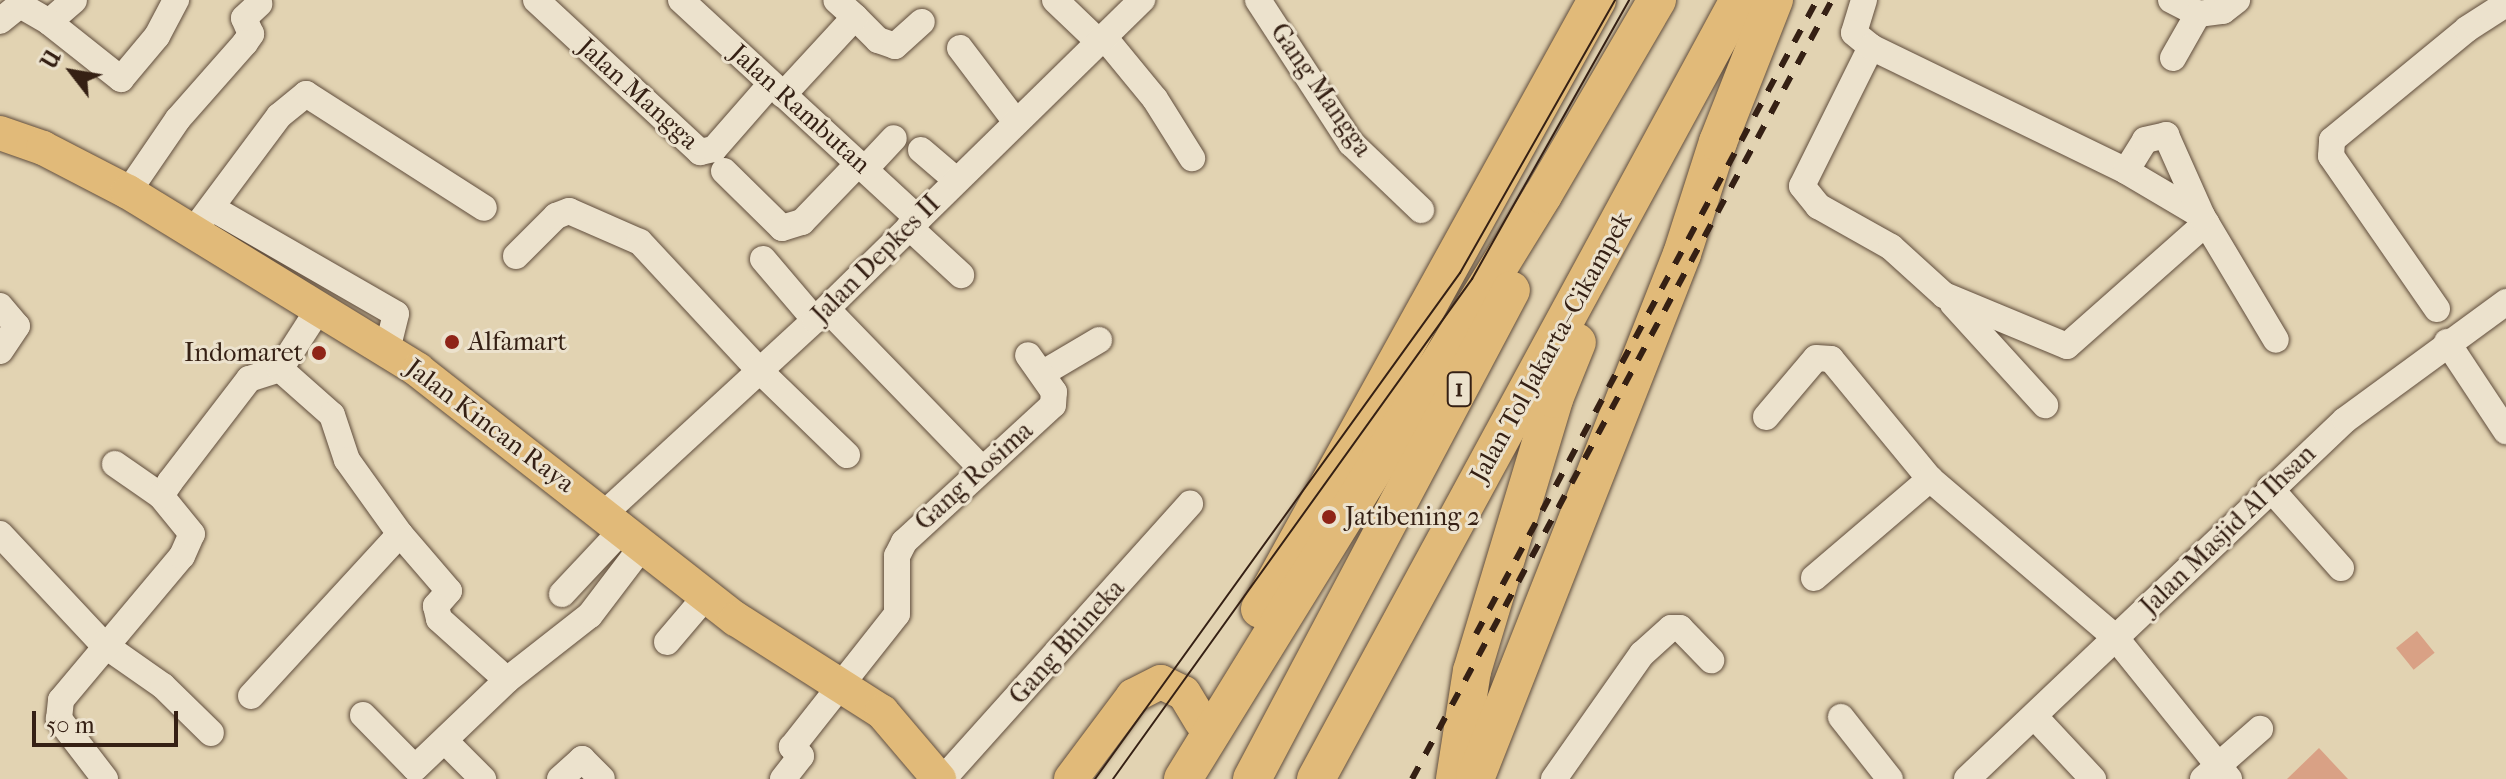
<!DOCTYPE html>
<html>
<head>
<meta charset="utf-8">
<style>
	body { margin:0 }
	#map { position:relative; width:2506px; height:779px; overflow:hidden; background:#e2d3b2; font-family:"IM FELL French Canon",serif }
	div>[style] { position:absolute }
	.building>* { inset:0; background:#d9a185; transform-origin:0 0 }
	.roads { filter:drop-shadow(0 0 2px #604d3c) drop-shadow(0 0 2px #604d3c) }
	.minor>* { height:26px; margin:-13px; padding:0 13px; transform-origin:13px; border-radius:13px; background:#ece2cd }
	.major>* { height:34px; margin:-17px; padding:0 17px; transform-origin:17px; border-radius:17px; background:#e1ba79 }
	.highway>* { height:38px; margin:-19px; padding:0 19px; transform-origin:19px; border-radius:19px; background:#e1ba79 }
	.tram>* { height:2px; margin:-1px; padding:0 1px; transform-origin:1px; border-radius:1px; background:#352014 }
	.rail>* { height:6px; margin-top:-3px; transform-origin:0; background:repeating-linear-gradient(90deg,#352014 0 14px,transparent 0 28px) }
	.dots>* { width:22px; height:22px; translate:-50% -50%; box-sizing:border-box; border:4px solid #ece2cd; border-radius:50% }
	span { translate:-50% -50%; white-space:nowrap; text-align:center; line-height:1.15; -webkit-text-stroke:6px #ece2cd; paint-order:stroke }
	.shield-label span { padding:2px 6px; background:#ece2cd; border:2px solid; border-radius:6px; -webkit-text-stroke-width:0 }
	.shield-label { font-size:24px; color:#352014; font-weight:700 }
	.street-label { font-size:26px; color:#352014 }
	.poi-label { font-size:26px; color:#352014 }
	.left { translate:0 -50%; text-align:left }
	.right { translate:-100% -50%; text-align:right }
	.north { position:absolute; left:32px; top:32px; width:80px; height:80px; -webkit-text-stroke:6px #ece2cd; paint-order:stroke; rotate:301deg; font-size:22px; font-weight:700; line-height:32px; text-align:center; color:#352014 }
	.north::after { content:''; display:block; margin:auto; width:28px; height:36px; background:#352014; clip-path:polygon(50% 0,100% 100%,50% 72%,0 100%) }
	.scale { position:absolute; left:32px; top:711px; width:146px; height:36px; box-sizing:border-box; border:4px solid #352014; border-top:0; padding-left:10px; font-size:24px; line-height:28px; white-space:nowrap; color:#352014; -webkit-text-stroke:6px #ece2cd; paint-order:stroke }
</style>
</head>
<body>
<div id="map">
	<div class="building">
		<div style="left:2417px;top:631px;width:28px;height:27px;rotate:51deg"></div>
		<div style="clip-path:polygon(2319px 748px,2348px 779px,2287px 779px)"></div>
	</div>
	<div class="roads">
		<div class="minor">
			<div style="left:536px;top:0;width:224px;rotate:42.8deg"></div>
			<div style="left:700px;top:152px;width:14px;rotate:-12deg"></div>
			<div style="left:714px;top:149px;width:86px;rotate:-48.8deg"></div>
			<div style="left:681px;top:0;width:323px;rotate:42.7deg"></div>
			<div style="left:1055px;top:0;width:61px;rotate:43.7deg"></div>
			<div style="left:1258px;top:0;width:171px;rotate:57deg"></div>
			<div style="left:1351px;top:143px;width:97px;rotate:43.7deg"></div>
			<div style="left:1864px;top:0;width:34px;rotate:107deg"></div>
			<div style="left:1854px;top:33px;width:22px;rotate:39deg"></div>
			<div style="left:1871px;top:47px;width:155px;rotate:116.4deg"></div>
			<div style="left:1802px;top:186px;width:26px;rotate:51deg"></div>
			<div style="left:1818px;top:206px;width:84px;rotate:29.3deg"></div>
			<div style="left:1891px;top:247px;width:72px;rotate:42.2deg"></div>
			<div style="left:1944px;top:295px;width:133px;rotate:22.5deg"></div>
			<div style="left:2067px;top:346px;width:186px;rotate:-41.5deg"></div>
			<div style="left:2171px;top:0;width:30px;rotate:27deg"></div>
			<div style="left:2198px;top:14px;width:25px;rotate:-7deg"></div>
			<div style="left:2223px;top:11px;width:18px;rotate:-38deg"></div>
			<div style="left:855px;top:17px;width:33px;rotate:45deg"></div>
			<div style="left:878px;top:40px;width:18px;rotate:19deg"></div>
			<div style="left:895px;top:46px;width:36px;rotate:-42deg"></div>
			<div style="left:0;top:21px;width:26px;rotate:-39deg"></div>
			<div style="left:20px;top:5px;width:34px;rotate:30deg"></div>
			<div style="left:49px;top:22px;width:33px;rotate:-41deg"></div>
			<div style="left:49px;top:22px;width:92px;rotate:38.4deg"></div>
			<div style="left:121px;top:79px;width:56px;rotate:-50.1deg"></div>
			<div style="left:157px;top:36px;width:41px;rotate:-62.2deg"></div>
			<div style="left:1104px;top:37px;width:80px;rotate:50.6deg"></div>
			<div style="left:1155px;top:99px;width:70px;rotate:57.9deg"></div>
			<div style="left:1871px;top:47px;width:284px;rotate:25.9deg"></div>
			<div style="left:2126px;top:171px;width:88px;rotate:30.6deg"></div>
			<div style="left:2202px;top:216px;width:144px;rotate:59.2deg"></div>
			<div style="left:960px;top:48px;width:93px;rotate:52.9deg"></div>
			<div style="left:2173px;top:58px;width:51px;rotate:-60.4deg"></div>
			<div style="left:783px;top:95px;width:106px;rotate:-47.3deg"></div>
			<div style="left:855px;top:17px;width:25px;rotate:-138deg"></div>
			<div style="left:921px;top:150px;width:46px;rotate:40.6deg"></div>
			<div style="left:865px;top:169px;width:42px;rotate:-46.9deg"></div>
			<div style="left:724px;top:171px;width:81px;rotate:44.5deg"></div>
			<div style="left:782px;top:228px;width:21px;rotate:-17deg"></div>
			<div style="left:802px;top:222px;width:82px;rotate:-46deg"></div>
			<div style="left:2126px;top:171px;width:36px;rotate:-58deg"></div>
			<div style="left:2145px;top:140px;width:22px;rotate:-13deg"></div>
			<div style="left:2166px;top:135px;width:89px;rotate:66deg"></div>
			<div style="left:128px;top:192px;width:88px;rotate:-55.6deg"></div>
			<div style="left:178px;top:119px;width:101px;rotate:-48.6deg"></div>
			<div style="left:245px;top:43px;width:11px;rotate:-56deg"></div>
			<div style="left:251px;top:34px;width:17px;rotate:-114deg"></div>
			<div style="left:244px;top:18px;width:21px;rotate:-43deg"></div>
			<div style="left:212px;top:208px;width:212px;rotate:29.9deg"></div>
			<div style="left:396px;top:314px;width:37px;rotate:104deg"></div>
			<div style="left:909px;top:227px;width:71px;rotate:42.7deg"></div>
			<div style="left:194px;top:230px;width:142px;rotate:-53.3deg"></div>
			<div style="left:279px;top:116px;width:35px;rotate:-39deg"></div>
			<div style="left:306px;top:94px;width:211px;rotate:32.6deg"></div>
			<div style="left:516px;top:256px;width:57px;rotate:-45deg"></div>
			<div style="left:556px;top:216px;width:14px;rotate:-21deg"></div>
			<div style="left:569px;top:211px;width:77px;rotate:23.6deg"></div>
			<div style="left:640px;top:242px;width:176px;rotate:47.1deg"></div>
			<div style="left:760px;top:371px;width:121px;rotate:44deg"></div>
			<div style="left:763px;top:259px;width:80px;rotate:49.6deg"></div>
			<div style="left:1953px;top:304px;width:137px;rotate:47.7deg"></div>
			<div style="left:0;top:306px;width:26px;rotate:50deg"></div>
			<div style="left:17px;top:326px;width:30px;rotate:124deg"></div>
			<div style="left:827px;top:309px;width:221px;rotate:45.9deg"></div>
			<div style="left:2437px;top:309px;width:186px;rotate:-124.7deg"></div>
			<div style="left:2331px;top:156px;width:16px;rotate:-86deg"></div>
			<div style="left:2332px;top:140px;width:175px;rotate:-39.4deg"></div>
			<div style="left:2467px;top:29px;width:46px;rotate:-32.7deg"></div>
			<div style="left:2447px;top:342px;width:107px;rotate:56.5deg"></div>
			<div style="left:280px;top:369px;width:69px;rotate:41.5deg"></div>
			<div style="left:332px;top:415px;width:47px;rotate:71.6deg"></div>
			<div style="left:347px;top:460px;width:91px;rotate:54.4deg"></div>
			<div style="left:400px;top:534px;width:75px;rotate:49.3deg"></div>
			<div style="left:449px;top:591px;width:20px;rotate:131deg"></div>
			<div style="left:436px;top:606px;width:13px;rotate:77deg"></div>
			<div style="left:439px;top:619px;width:91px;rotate:41.9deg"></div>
			<div style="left:507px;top:680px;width:105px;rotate:-38.1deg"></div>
			<div style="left:590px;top:615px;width:89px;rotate:-52.7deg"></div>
			<div style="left:1043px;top:373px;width:65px;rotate:-30.5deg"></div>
			<div style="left:1766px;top:417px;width:77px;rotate:-49.7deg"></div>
			<div style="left:1816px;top:358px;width:15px;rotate:4deg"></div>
			<div style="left:1831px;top:359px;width:156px;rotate:50.5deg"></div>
			<div style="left:1930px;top:479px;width:243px;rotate:40.5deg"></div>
			<div style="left:2115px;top:637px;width:182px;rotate:51.2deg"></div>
			<div style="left:115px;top:464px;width:56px;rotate:34.8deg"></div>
			<div style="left:2270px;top:488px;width:107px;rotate:48.4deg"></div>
			<div style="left:605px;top:513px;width:285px;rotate:-42.6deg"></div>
			<div style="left:815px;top:320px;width:458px;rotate:-44.4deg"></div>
			<div style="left:0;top:534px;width:151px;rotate:46.9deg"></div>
			<div style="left:103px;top:644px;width:73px;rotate:35deg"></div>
			<div style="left:163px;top:686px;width:67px;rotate:44.4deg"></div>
			<div style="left:1814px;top:578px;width:153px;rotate:-40.5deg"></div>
			<div style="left:562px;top:594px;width:91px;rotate:-46.8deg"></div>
			<div style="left:667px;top:642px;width:62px;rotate:-49.6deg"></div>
			<div style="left:251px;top:696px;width:220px;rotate:-47.4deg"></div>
			<div style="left:363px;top:715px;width:74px;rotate:45.5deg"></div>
			<div style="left:415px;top:768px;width:127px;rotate:-43.7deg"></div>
			<div style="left:1841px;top:717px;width:79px;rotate:51.7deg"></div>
			<div style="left:2035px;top:717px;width:85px;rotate:46.9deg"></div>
			<div style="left:445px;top:741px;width:54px;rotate:45deg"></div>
			<div style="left:105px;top:779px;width:76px;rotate:-127.5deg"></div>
			<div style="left:59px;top:719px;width:19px;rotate:-84deg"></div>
			<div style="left:61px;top:700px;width:188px;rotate:-50deg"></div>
			<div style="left:182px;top:556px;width:24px;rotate:-66deg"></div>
			<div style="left:192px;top:534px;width:49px;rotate:-129.2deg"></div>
			<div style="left:161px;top:496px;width:17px;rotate:-57deg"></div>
			<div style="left:170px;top:482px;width:130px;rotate:-52.5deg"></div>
			<div style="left:249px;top:379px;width:33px;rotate:-18deg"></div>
			<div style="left:280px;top:369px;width:74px;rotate:-57.2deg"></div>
			<div style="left:560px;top:779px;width:30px;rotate:-42deg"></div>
			<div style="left:582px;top:759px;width:28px;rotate:45deg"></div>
			<div style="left:783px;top:779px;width:29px;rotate:-52deg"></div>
			<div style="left:801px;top:756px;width:13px;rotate:-135deg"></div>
			<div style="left:792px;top:747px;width:169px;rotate:-51.7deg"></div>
			<div style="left:897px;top:614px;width:58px;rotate:-90deg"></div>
			<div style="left:897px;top:556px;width:16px;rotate:-63deg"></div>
			<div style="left:904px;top:542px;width:202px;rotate:-42.6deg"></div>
			<div style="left:1053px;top:405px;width:13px;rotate:-86deg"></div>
			<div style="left:1054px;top:392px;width:45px;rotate:-125.1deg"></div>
			<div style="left:943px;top:779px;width:370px;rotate:-48.1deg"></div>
			<div style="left:1554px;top:779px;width:153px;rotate:-54.9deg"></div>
			<div style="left:1642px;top:654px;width:39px;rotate:-42deg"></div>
			<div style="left:1671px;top:628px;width:9px"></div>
			<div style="left:1680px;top:628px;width:45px;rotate:45.9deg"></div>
			<div style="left:1967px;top:779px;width:521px;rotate:-43.52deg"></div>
			<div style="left:2345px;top:420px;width:200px;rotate:-36.2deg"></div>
			<div style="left:2203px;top:779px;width:76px;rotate:-41.3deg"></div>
		</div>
		<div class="major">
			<div style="left:0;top:133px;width:46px;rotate:19.2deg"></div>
			<div style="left:43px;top:148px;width:96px;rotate:27.4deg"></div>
			<div style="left:128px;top:192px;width:340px;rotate:31.5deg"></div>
			<div style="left:418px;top:370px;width:404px;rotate:38.1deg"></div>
			<div style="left:736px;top:619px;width:173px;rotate:32.5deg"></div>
			<div style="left:882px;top:712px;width:88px;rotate:49.6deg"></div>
			<div style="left:1071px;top:779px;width:104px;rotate:-53.2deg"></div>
			<div style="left:1133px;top:696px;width:31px;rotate:-27deg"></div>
			<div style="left:1161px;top:682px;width:25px;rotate:26deg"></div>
			<div style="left:1184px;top:693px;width:33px;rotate:59deg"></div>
		</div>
		<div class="highway">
			<div style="left:1260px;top:609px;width:696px;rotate:-61.04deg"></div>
			<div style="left:1183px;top:779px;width:686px;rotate:-58.35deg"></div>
			<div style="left:1543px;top:195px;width:226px;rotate:-59.7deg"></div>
			<div style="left:1252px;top:779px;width:553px;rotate:-62.09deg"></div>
			<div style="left:1316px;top:779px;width:886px;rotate:-61.5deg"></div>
			<div style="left:1455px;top:779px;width:109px;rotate:-81.1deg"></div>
			<div style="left:1472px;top:671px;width:284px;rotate:-73.2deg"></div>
			<div style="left:1554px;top:399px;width:61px;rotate:-68deg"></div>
			<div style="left:1475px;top:779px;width:564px;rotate:-68.48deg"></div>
			<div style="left:1682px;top:254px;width:118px;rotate:-72.2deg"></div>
			<div style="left:1718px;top:142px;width:153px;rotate:-68.5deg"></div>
		</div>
	</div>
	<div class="tram">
		<div style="left:1095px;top:779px;width:624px;rotate:-54.2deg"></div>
		<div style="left:1460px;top:273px;width:314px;rotate:-60.4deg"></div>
		<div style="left:1113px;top:779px;width:616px;rotate:-54.32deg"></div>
		<div style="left:1472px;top:279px;width:320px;rotate:-60.6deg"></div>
	</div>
	<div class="rail">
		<div style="left:1476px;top:634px;width:720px;rotate:-61.73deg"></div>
		<div style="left:1412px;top:779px;width:885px;rotate:-61.67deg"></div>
	</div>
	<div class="dots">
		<div style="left:452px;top:342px;background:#8f2418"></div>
		<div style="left:319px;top:353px;background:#8f2418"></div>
		<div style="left:1329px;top:517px;background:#8f2418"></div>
	</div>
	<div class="shield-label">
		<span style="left:1459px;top:389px">1</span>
	</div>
	<div class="street-label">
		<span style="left:1321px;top:90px;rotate:55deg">Gang Mangga</span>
		<span style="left:638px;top:94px;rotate:42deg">Jalan Mangga</span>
		<span style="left:800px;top:109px;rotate:42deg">Jalan Rambutan</span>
		<span style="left:876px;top:259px;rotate:-45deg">Jalan Depkes II</span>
		<span style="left:1551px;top:347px;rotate:-61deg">Jalan Tol Jakarta–Cikampek</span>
		<span style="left:490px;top:426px;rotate:37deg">Jalan Kincan Raya</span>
		<span style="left:974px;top:476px;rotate:-42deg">Gang Rosima</span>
		<span style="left:2228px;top:530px;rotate:-44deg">Jalan Masjid Al Ihsan</span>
		<span style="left:1067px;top:642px;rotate:-48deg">Gang Bhineka</span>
	</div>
	<div class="poi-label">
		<span class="left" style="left:468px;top:342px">Alfamart</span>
		<span class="right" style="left:303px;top:353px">Indomaret</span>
		<span class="left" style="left:1345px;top:517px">Jatibening 2</span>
	</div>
	<div class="north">U</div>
	<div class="scale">50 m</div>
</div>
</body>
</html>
